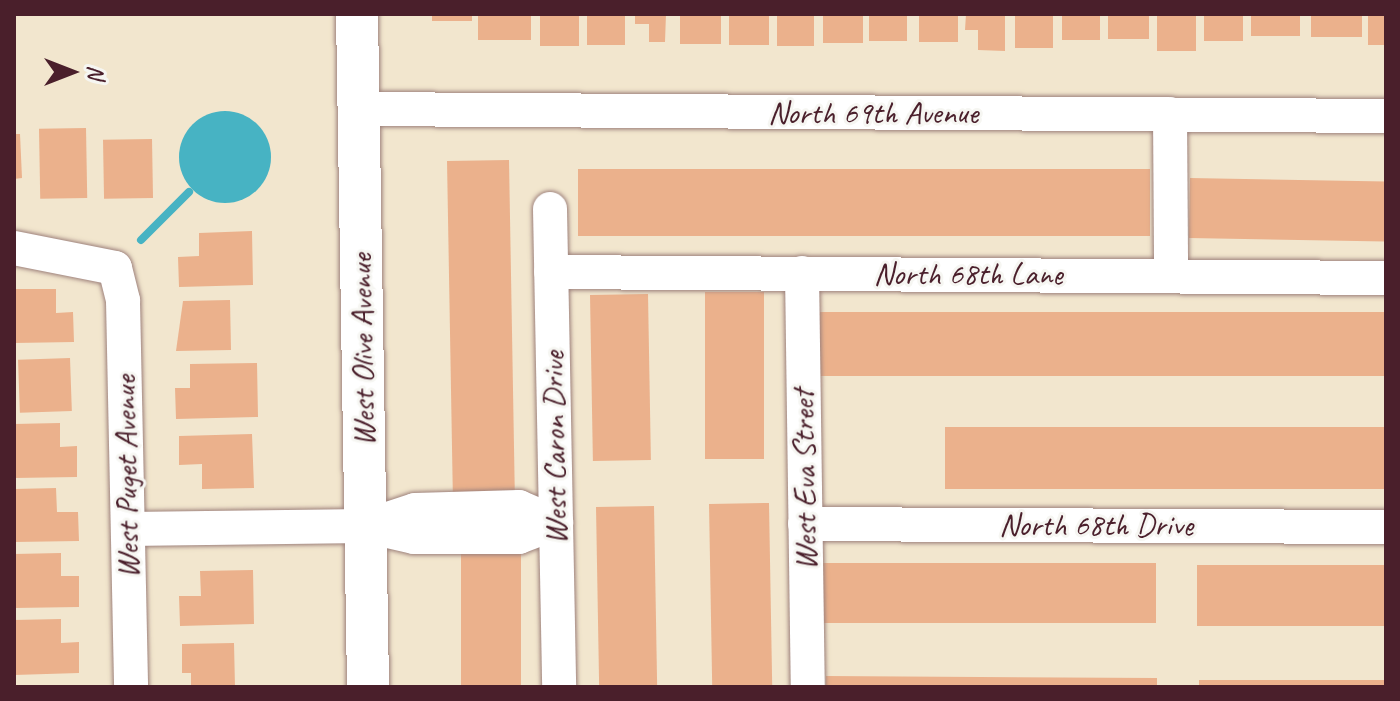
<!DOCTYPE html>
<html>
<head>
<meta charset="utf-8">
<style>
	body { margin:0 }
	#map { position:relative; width:1400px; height:701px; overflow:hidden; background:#f2e6ce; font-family:Caveat,sans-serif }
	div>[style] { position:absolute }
	.water>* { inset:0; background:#47b3c3 }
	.round { border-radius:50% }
	.stream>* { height:8px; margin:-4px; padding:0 4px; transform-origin:4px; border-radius:4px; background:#47b3c3 }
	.building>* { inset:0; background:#ebb18c; transform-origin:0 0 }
	.roads { filter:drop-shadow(0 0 2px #9e827c) drop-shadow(0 0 2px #9e827c) }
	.minor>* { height:34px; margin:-17px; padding:0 17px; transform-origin:17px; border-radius:17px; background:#fff }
	.major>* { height:42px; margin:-21px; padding:0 21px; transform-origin:21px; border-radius:21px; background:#fff }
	span { translate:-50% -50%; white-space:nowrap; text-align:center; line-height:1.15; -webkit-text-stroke:6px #f6f6f2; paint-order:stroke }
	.street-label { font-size:32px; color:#4a1f2b }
	.frame { position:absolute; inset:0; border:16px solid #4a1f2b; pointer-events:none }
	.north { position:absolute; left:32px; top:32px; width:80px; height:80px; -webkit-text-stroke:6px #f6f6f2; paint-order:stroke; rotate:90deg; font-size:22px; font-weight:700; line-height:32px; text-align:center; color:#4a1f2b }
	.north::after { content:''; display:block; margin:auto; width:28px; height:36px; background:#4a1f2b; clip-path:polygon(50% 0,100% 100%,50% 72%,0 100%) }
</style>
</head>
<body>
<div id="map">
	<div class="water">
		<div class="round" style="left:179px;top:111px;width:92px;height:92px"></div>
	</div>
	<div class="stream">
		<div style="left:141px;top:240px;width:68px;rotate:-45deg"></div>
	</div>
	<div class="building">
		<div style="left:432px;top:14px;width:40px;height:7px"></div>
		<div style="left:478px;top:14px;width:53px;height:26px"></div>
		<div style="left:540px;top:14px;width:39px;height:32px"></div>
		<div style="left:587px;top:14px;width:38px;height:31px"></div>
		<div style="clip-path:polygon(635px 14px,666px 14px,665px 42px,649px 42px,649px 24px,635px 24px)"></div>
		<div style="left:680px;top:14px;width:41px;height:30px"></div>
		<div style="left:729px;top:14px;width:40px;height:31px"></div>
		<div style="left:777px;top:14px;width:37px;height:32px"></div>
		<div style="left:823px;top:14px;width:40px;height:29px"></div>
		<div style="left:869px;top:14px;width:38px;height:27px"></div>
		<div style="left:919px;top:14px;width:39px;height:28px"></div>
		<div style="clip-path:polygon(966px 14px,1005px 14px,1005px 51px,978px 50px,978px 30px,965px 30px)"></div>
		<div style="left:1015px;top:14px;width:38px;height:34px"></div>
		<div style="left:1062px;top:14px;width:38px;height:26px"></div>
		<div style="left:1108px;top:14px;width:41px;height:25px"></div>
		<div style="left:1157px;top:14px;width:39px;height:37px"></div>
		<div style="left:1204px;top:14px;width:39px;height:27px"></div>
		<div style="left:1251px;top:14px;width:49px;height:22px"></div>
		<div style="left:1311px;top:14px;width:51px;height:23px"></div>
		<div style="left:1368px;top:14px;width:18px;height:31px"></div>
		<div style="left:86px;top:128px;width:70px;height:47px;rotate:89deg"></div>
		<div style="clip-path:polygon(14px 134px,20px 134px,22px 178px,14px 179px)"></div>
		<div style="left:152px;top:139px;width:59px;height:49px;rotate:89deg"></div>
		<div style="left:509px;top:160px;width:332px;height:62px;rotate:89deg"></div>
		<div style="left:578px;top:169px;width:572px;height:67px"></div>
		<div style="left:1190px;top:178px;width:196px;height:60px;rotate:1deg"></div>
		<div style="clip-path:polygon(252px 231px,253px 285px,179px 287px,178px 257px,199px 256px,199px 233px)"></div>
		<div style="clip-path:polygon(14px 289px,56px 289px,56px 313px,73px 312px,74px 342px,14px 343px)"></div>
		<div style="left:705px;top:292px;width:59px;height:167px"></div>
		<div style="left:648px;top:294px;width:166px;height:58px;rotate:89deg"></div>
		<div style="clip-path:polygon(230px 300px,231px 350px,176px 351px,183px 301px)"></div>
		<div style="left:819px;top:312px;width:567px;height:64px"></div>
		<div style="left:70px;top:358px;width:53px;height:52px;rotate:88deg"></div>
		<div style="clip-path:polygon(257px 363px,258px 417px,176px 419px,175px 388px,190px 388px,190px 364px)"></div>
		<div style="clip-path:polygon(60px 423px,60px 447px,77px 446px,77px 477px,14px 478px,14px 424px)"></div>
		<div style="left:945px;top:427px;width:441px;height:62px"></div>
		<div style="clip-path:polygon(252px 434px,254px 488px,202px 489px,202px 464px,179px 465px,179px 436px)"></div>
		<div style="clip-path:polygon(56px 488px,57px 512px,78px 512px,79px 541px,14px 542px,14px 489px)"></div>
		<div style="left:769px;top:503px;width:184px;height:60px;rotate:89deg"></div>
		<div style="left:654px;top:506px;width:181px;height:58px;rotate:89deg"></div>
		<div style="left:461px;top:552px;width:60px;height:135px"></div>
		<div style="clip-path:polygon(61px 553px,61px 576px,79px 576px,79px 607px,14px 608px,14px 554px)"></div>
		<div style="left:821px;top:563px;width:335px;height:60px"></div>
		<div style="left:1197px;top:565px;width:189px;height:61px"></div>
		<div style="clip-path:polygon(253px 570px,254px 624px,180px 626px,179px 596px,201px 596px,200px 571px)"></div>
		<div style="clip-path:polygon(61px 619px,61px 643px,79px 642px,79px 673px,14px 675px,14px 620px)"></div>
		<div style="clip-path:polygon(234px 643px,235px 687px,191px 687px,191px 673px,182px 673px,182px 644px)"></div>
		<div style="clip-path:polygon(826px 676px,1157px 678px,1157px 687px,826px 687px)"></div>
		<div style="left:1199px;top:680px;width:187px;height:7px"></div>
	</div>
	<div class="roads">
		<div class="minor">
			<div style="left:360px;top:109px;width:1026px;rotate:0.39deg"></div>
			<div style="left:1170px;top:114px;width:161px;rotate:89.6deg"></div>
			<div style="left:550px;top:209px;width:478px;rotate:88.9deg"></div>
			<div style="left:14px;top:248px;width:103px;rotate:11.2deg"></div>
			<div style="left:115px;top:268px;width:34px;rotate:76deg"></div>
			<div style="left:123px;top:301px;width:386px;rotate:88.8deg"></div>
			<div style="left:551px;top:272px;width:835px;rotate:0.41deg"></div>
			<div style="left:802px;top:273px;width:414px;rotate:89.2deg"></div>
			<div style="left:805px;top:524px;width:581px;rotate:0.3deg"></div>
			<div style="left:367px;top:526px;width:51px;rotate:-18.4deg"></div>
			<div style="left:415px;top:510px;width:104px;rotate:-1.7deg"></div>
			<div style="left:519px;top:507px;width:40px;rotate:23.4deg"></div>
			<div style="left:128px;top:529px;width:238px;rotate:-0.7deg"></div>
			<div style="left:366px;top:526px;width:49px;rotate:12.9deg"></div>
			<div style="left:414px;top:537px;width:105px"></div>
			<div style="left:519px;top:537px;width:40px;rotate:-21deg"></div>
		</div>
		<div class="major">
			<div style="left:357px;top:14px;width:673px;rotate:89.06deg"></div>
		</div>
	</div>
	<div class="street-label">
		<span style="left:873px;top:113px">North 69th Avenue</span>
		<span style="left:968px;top:274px">North 68th Lane</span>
		<span style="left:363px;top:350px;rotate:-91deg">West Olive Avenue</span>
		<span style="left:555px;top:448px;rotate:-91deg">West Caron Drive</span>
		<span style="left:127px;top:477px;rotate:-91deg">West Puget Avenue</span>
		<span style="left:805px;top:480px;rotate:-91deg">West Eva Street</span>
		<span style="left:1096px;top:525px">North 68th Drive</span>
	</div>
	<div class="frame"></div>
	<div class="north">N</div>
</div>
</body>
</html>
